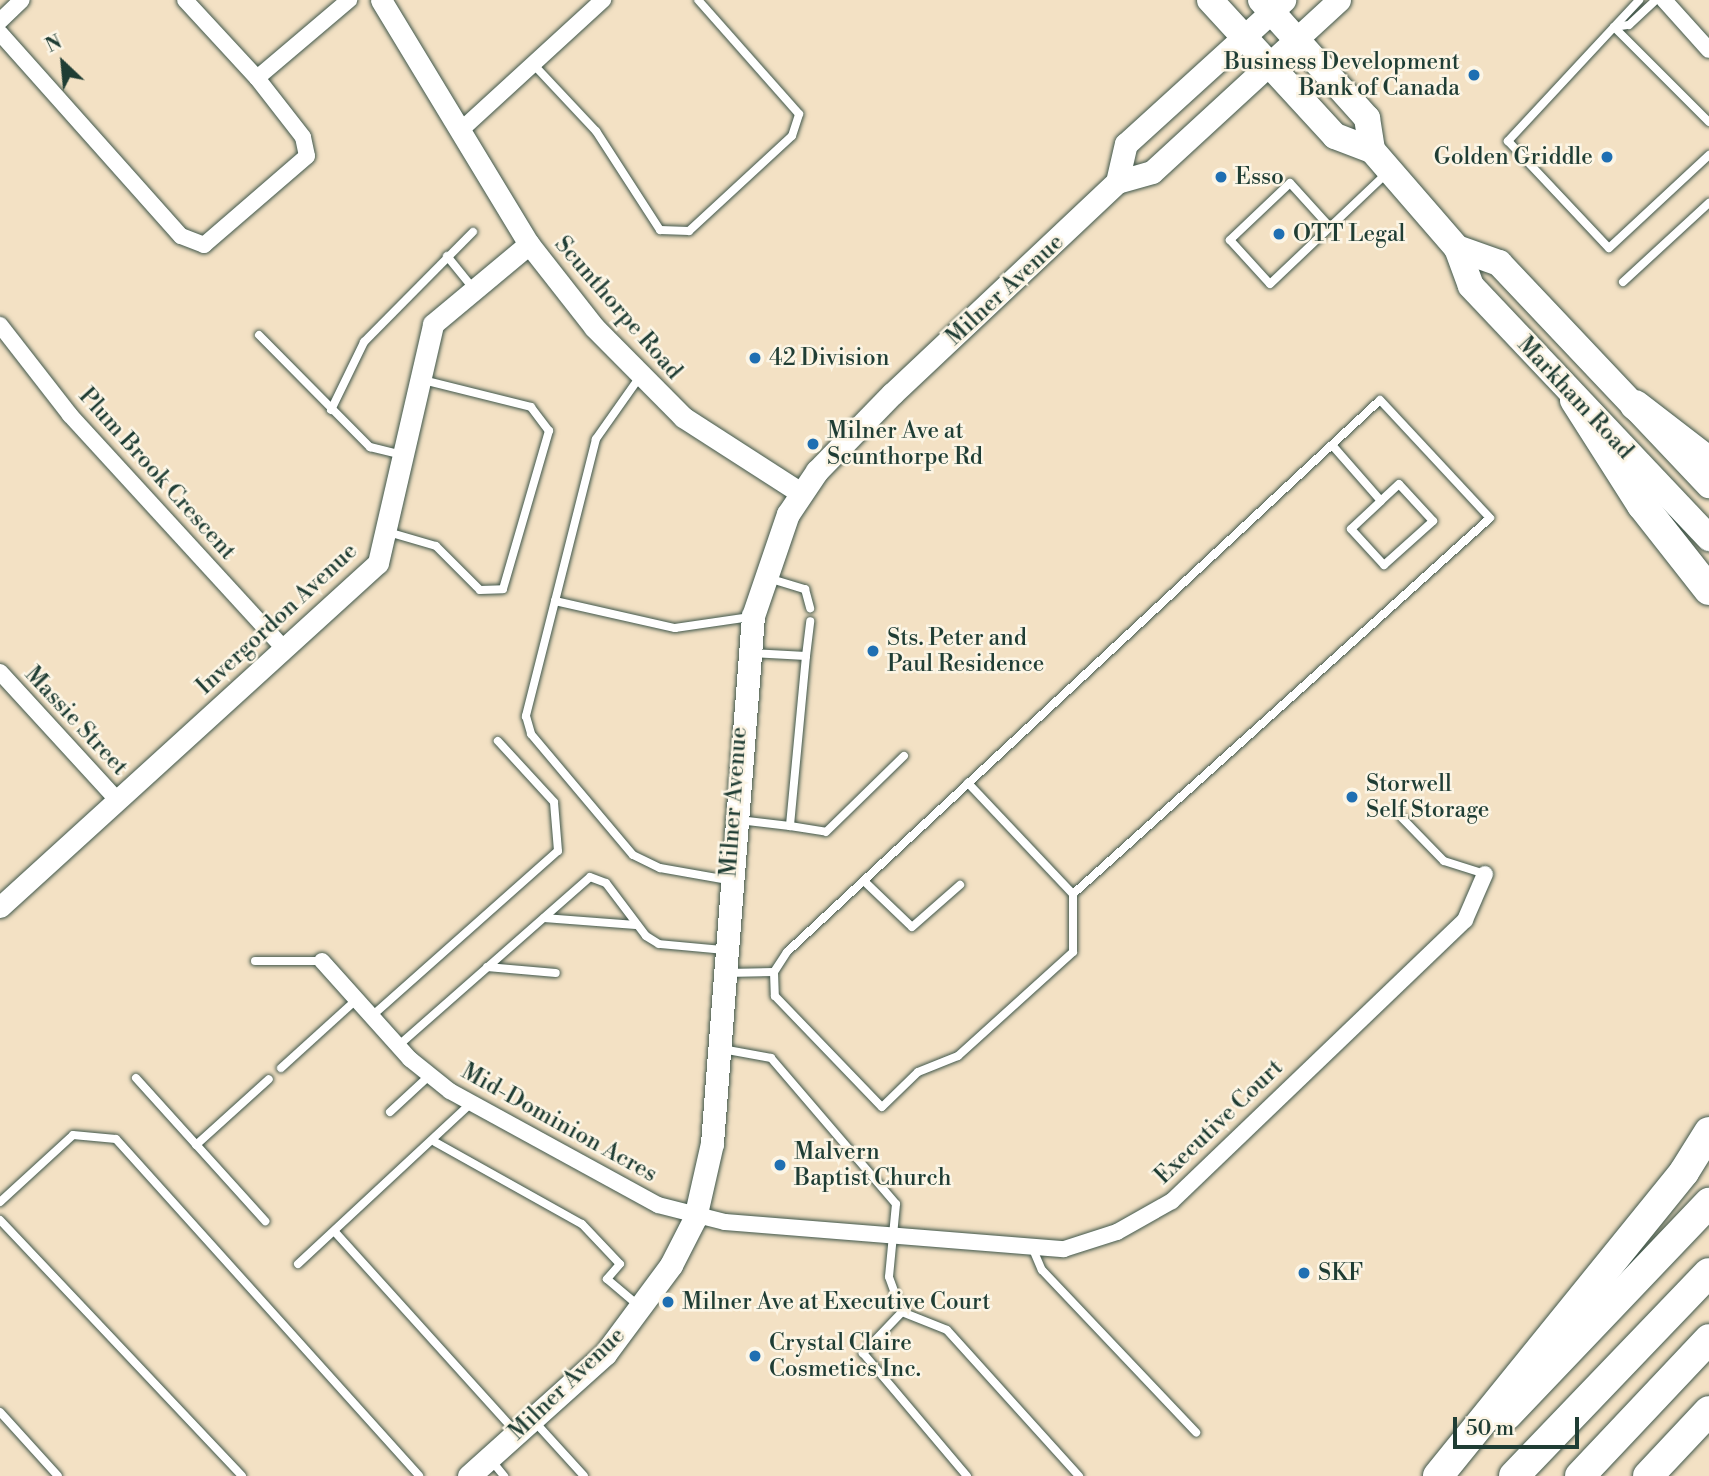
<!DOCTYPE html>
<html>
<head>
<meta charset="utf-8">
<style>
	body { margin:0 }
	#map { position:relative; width:1709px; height:1476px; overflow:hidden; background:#f3e1c4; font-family:"Libre Bodoni",serif }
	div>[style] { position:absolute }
	.roads { filter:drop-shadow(0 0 2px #3f564a) drop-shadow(0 0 2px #3f564a) }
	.service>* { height:8px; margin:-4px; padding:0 4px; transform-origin:4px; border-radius:4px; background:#fff }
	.minor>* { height:16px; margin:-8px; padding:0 8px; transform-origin:8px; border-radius:8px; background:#fff }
	.tertiary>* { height:21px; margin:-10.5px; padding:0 10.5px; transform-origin:10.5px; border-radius:10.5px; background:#fff }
	.secondary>* { height:23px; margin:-11.5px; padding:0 11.5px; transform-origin:11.5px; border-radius:11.5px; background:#fff }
	.primary>* { height:26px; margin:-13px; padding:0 13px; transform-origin:13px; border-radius:13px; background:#fff }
	.motorway>* { height:30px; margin:-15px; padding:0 15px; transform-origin:15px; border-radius:15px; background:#fff }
	.dots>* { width:19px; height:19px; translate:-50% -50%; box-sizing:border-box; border:4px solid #fcf5e5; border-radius:50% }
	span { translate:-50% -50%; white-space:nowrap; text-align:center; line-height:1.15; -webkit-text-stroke:5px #fcf5e5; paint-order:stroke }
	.poi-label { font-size:23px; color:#1f3d34 }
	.right { translate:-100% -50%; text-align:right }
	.left { translate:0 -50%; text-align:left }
	.street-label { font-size:23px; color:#1f3d34 }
	.north { position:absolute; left:28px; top:28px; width:70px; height:70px; -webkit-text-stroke:5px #fcf5e5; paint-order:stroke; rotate:334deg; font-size:19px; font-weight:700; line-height:28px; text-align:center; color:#1f3d34 }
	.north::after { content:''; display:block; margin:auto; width:24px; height:32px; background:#1f3d34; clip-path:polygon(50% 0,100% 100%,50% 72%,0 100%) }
	.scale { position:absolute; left:1453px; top:1417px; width:126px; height:32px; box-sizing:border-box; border:4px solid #1f3d34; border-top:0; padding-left:9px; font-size:21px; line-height:24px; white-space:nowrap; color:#1f3d34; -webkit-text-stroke:5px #fcf5e5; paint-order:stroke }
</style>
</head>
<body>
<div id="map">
	<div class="roads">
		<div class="service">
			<div style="left:1614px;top:27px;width:15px;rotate:-8deg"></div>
			<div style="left:1629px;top:25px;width:37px;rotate:-43deg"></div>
			<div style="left:1614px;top:27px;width:37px;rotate:-47deg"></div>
			<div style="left:533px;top:64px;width:92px;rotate:46.8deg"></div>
			<div style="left:596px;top:131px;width:118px;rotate:57.1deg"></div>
			<div style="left:660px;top:230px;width:29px;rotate:2deg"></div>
			<div style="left:689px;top:231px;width:140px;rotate:-42.7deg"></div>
			<div style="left:792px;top:136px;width:23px;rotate:-72deg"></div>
			<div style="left:799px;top:114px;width:152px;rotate:-131.5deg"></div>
			<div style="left:1709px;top:122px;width:134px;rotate:-135deg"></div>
			<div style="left:1614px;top:27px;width:156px;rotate:132.9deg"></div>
			<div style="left:1508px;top:141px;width:147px;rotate:46.7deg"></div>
			<div style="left:1609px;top:248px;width:137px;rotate:-42.9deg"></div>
			<div style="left:1329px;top:226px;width:58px;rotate:-132.2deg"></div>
			<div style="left:1290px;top:183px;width:83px;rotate:136.5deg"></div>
			<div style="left:1230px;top:240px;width:59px;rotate:47.7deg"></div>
			<div style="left:1270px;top:284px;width:161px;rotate:-43.5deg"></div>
			<div style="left:447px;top:256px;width:40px;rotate:51deg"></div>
			<div style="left:1623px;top:282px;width:117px;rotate:-42.6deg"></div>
			<div style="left:259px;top:335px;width:158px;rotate:45.3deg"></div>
			<div style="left:370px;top:447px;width:33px;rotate:14deg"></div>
			<div style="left:639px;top:378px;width:75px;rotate:125.2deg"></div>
			<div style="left:596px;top:439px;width:167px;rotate:104.2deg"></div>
			<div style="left:555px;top:601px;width:123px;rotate:12.7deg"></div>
			<div style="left:675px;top:628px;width:76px;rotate:-8.3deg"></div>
			<div style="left:331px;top:410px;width:76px;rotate:-64.1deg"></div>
			<div style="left:364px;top:342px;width:155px;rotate:-45.3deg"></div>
			<div style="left:1332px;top:445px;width:74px;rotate:48.8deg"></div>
			<div style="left:1381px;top:501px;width:41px;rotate:137deg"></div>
			<div style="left:1351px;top:529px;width:49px;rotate:47.5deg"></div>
			<div style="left:1384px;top:565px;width:66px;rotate:-41.9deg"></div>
			<div style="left:1433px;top:521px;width:50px;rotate:-132.6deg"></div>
			<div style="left:1399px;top:484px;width:25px;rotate:137deg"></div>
			<div style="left:388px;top:532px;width:50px;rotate:16.3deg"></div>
			<div style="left:436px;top:546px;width:62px;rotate:45deg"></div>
			<div style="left:480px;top:590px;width:23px;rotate:-2deg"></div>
			<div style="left:503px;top:589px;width:165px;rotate:-73.8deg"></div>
			<div style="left:549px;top:431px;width:30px;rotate:-127deg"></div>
			<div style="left:531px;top:407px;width:111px;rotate:-166deg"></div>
			<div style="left:768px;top:578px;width:39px;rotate:17deg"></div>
			<div style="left:805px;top:589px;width:20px;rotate:75deg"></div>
			<div style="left:555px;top:601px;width:119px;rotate:104.2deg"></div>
			<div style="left:526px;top:716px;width:19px;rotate:74deg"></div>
			<div style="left:531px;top:734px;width:158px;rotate:49.9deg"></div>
			<div style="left:633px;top:855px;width:30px;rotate:26deg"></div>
			<div style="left:660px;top:868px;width:69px;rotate:10deg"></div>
			<div style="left:751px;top:653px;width:55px;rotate:3.1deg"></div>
			<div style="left:806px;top:656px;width:171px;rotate:95.4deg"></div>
			<div style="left:790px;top:826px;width:36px;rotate:9deg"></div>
			<div style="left:826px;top:832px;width:109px;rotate:-44.3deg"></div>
			<div style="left:806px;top:656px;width:35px;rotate:-83deg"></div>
			<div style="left:1402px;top:818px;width:60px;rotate:45.7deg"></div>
			<div style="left:1444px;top:861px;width:43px;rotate:17.6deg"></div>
			<div style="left:739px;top:820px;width:51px;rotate:6.7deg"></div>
			<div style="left:864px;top:881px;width:66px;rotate:43.8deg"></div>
			<div style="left:912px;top:927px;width:64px;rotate:-41.2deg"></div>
			<div style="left:544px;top:918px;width:92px;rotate:4.4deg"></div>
			<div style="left:255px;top:961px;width:67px"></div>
			<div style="left:487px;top:967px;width:69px;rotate:5deg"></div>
			<div style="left:774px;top:972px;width:24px;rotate:88deg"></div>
			<div style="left:775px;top:996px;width:154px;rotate:46.1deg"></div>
			<div style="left:882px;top:1107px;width:50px;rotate:-44.2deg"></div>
			<div style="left:918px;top:1072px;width:43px;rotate:-21.8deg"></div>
			<div style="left:958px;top:1056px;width:155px;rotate:-42.1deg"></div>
			<div style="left:1073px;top:952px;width:58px;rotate:-90deg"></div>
			<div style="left:726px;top:973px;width:48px;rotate:-1.2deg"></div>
			<div style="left:774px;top:972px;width:24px;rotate:-57deg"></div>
			<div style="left:787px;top:952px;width:810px;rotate:-42.95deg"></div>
			<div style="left:1380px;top:400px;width:161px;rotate:47deg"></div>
			<div style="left:1490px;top:518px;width:561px;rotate:137.96deg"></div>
			<div style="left:1073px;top:894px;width:153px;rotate:-133.4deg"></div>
			<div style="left:373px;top:1015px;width:247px;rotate:-41.6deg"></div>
			<div style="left:558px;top:851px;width:49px;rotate:-94.7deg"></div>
			<div style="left:554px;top:802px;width:83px;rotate:-132.6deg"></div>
			<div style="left:399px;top:1045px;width:254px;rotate:-41.3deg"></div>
			<div style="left:590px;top:877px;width:17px;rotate:21deg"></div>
			<div style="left:606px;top:883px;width:66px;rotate:53deg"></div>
			<div style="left:646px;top:936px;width:15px;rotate:32deg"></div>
			<div style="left:659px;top:944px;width:65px;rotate:5.3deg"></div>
			<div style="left:722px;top:1049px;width:50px;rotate:10.4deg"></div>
			<div style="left:771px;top:1058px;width:192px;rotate:49.4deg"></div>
			<div style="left:896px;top:1204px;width:73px;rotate:95.5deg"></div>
			<div style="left:889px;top:1277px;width:37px;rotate:70deg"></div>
			<div style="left:902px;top:1312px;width:57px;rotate:133.6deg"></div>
			<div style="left:863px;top:1353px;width:161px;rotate:49.8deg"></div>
			<div style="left:281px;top:1068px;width:103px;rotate:-42.2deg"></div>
			<div style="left:136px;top:1078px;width:193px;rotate:47.9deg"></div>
			<div style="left:390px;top:1112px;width:56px;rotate:-42.8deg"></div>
			<div style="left:435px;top:1142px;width:168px;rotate:29.2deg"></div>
			<div style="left:582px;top:1224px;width:55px;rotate:46.5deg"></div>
			<div style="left:620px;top:1264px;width:20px;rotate:131deg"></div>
			<div style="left:607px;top:1279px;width:42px;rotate:40.2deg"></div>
			<div style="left:196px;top:1145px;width:98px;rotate:-42.1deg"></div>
			<div style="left:0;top:1202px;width:99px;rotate:-42.5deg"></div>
			<div style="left:73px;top:1135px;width:43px;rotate:5.3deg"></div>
			<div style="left:116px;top:1139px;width:453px;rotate:48deg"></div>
			<div style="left:0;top:1220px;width:352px;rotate:46.6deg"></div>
			<div style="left:335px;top:1232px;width:268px;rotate:47.9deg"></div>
			<div style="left:1032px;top:1247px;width:25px;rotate:67deg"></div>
			<div style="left:1042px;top:1270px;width:224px;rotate:46.5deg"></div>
			<div style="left:298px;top:1264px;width:235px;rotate:-42.9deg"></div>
			<div style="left:902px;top:1312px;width:48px;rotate:21.8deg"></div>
			<div style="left:947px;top:1330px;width:197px;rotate:47.9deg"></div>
			<div style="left:0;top:1412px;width:86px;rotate:47.8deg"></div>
			<div style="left:534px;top:1421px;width:74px;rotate:47.7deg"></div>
			<div style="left:491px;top:1460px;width:21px;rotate:51deg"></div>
		</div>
		<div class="minor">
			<div style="left:1664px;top:0;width:67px;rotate:48deg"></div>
			<div style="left:0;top:21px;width:30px;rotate:-44deg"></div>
			<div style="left:0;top:33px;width:272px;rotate:48.3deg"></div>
			<div style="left:181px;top:236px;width:25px;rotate:21deg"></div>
			<div style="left:204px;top:245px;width:136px;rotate:-40.8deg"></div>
			<div style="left:307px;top:156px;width:19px;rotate:-102deg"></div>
			<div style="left:303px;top:137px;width:75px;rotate:-127.9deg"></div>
			<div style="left:257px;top:78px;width:106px;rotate:-132.7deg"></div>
			<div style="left:257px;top:78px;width:121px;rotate:-40.3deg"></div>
			<div style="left:461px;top:130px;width:193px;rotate:-42.5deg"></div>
			<div style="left:0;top:325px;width:114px;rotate:52.1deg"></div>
			<div style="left:70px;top:415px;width:319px;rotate:47.5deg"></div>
			<div style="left:0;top:672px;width:175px;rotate:47.5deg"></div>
			<div style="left:322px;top:961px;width:132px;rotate:48.1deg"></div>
			<div style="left:410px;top:1059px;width:51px;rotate:38.7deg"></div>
			<div style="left:450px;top:1091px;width:237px;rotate:28.7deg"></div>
			<div style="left:658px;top:1205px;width:69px;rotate:14.2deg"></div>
			<div style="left:725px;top:1222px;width:340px;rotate:4.6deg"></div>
			<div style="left:1064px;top:1249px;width:56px;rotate:-17.8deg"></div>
			<div style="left:1117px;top:1232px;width:63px;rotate:-29.4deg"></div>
			<div style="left:1172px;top:1201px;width:406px;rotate:-43.8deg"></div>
			<div style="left:1465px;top:920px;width:50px;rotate:-66.5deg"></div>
		</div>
		<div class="tertiary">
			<div style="left:381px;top:0;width:285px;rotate:58.8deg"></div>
			<div style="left:529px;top:244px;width:105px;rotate:51.9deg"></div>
			<div style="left:594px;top:327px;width:127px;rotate:45.3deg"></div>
			<div style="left:683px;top:417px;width:140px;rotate:32.8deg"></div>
			<div style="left:0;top:907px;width:511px;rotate:-42.3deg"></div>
			<div style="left:378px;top:563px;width:245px;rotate:-77deg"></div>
			<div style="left:433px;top:324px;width:125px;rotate:-39.8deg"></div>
		</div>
		<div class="secondary">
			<div style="left:1117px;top:182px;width:39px;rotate:-77deg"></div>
			<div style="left:1126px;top:144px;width:214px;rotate:-42.3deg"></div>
			<div style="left:469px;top:1476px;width:183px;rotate:-41.9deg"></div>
			<div style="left:605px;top:1354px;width:111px;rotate:-53.4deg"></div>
			<div style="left:671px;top:1265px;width:53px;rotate:-62.9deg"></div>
			<div style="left:695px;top:1218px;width:77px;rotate:-77.2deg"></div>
			<div style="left:712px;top:1143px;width:529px;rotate:-85.55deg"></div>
			<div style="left:753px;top:616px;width:108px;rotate:-71.1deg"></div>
			<div style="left:788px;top:514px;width:52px;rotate:-56deg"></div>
			<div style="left:817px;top:471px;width:107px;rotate:-45.8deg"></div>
			<div style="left:892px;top:394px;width:309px;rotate:-43.3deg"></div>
			<div style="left:1117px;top:182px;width:36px;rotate:-16deg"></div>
			<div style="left:1152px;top:172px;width:254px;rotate:-42.6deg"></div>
		</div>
		<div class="primary">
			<div style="left:1210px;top:0;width:185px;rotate:47.4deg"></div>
			<div style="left:1335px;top:136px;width:40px;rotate:21deg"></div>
			<div style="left:1372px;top:150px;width:130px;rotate:49.1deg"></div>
			<div style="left:1457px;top:248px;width:40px;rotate:69.8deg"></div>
			<div style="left:1471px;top:286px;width:347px;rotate:46.6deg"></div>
			<div style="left:1261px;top:0;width:159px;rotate:48.1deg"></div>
			<div style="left:1367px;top:118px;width:32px;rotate:81deg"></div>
			<div style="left:1457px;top:248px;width:45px;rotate:19.7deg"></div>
			<div style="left:1499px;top:263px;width:306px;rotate:46.6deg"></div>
		</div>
		<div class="motorway">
			<div style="left:1575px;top:400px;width:125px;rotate:57.5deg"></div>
			<div style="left:1642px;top:505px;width:108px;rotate:51.8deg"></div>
			<div style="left:1635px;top:405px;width:93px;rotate:37.6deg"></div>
			<div style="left:1507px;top:1415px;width:293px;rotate:-46.4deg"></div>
			<div style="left:1438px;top:1476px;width:391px;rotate:-51deg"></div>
			<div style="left:1684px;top:1172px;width:47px;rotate:-58deg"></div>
			<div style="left:1514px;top:1476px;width:281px;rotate:-46.2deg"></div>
			<div style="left:1580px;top:1476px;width:188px;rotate:-46.7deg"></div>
			<div style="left:1648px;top:1476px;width:89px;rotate:-46.8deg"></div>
		</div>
	</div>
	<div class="dots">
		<div style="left:1474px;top:75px;background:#1f6fb2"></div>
		<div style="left:1607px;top:157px;background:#1f6fb2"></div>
		<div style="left:1221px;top:177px;background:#1f6fb2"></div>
		<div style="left:1279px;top:234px;background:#1f6fb2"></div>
		<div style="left:755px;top:358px;background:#1f6fb2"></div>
		<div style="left:813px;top:444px;background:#1f6fb2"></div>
		<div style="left:873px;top:651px;background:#1f6fb2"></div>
		<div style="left:1352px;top:797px;background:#1f6fb2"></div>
		<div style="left:780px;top:1165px;background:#1f6fb2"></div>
		<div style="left:1304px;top:1273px;background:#1f6fb2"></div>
		<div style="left:668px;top:1302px;background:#1f6fb2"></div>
		<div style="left:755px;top:1356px;background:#1f6fb2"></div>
	</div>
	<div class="poi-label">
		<span class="right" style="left:1460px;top:75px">Business Development<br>Bank of Canada</span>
		<span class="right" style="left:1593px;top:157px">Golden Griddle</span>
		<span class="left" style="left:1235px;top:177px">Esso</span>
		<span class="left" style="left:1293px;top:234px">OTT Legal</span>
		<span class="left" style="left:769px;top:358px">42 Division</span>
		<span class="left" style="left:827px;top:444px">Milner Ave at<br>Scunthorpe Rd</span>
		<span class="left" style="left:887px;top:651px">Sts. Peter and<br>Paul Residence</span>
		<span class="left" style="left:1366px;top:797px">Storwell<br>Self Storage</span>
		<span class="left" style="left:794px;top:1165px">Malvern<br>Baptist Church</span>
		<span class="left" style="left:1318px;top:1273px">SKF</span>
		<span class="left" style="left:682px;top:1302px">Milner Ave at Executive Court</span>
		<span class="left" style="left:769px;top:1356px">Crystal Claire<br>Cosmetics Inc.</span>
	</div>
	<div class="street-label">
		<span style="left:1005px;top:290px;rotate:-43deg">Milner Avenue</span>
		<span style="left:618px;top:308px;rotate:49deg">Scunthorpe Road</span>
		<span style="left:1575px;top:398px;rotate:47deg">Markham Road</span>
		<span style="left:157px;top:474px;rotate:48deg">Plum Brook Crescent</span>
		<span style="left:277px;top:619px;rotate:-43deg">Invergordon Avenue</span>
		<span style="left:76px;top:721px;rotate:47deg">Massie Street</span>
		<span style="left:734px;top:802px;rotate:-86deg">Milner Avenue</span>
		<span style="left:1219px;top:1122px;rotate:-44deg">Executive Court</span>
		<span style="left:559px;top:1123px;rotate:29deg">Mid-Dominion Acres</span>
		<span style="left:567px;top:1384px;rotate:-44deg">Milner Avenue</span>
	</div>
	<div class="north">N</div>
	<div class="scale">50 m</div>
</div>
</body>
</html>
